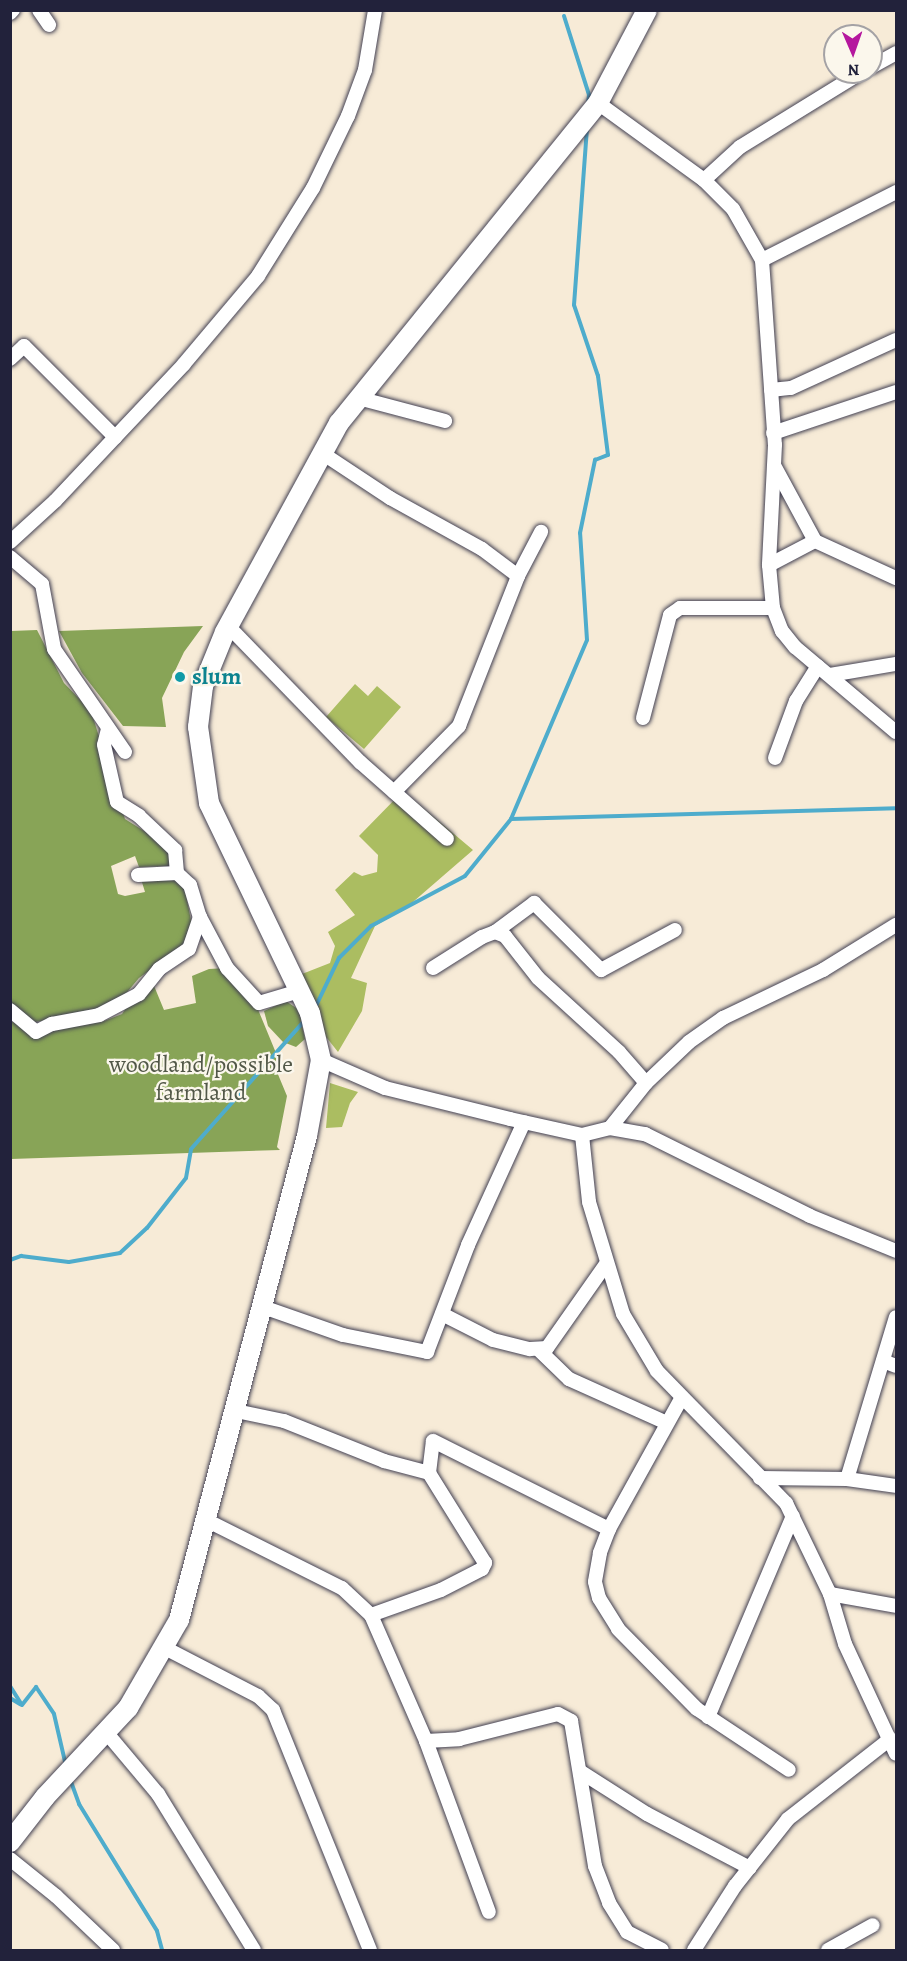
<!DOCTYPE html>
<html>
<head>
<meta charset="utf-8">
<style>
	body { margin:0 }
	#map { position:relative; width:907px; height:1961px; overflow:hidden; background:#f7ebd7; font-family:Alegreya,serif }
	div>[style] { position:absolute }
	.green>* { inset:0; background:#abbd61 }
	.forest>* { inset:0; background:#88a457 }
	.stream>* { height:4px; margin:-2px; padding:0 2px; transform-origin:2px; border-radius:2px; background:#4eaccc }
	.roads { filter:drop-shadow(0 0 2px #424052) drop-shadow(0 0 2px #424052) }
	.minor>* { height:14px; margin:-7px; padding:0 7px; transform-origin:7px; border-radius:7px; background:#fff }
	.secondary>* { height:20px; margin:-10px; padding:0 10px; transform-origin:10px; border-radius:10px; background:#fff }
	.dots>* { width:16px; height:16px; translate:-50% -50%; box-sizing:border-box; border:3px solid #fbf7ec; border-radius:50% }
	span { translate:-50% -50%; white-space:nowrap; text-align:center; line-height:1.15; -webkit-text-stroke:4.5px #fbf7ec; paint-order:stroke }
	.culture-label { font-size:24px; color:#0d838f; font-weight:700 }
	.left { translate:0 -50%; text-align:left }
	.park-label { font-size:24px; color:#525848 }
	.frame { position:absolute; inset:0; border:12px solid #22223b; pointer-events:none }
	.north { position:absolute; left:823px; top:24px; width:60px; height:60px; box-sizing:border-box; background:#fbf7ec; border:2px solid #a4a2a5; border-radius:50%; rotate:178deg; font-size:16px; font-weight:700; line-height:24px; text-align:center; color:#22223b }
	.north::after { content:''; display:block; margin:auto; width:21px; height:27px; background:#b5179e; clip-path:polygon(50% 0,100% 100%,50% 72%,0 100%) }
</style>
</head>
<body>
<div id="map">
	<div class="green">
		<div style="clip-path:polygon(355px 684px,368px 696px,377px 686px,401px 707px,364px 749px,326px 717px)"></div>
		<div style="clip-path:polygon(403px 791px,473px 850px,406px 908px,375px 926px,351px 978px,367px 983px,362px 1011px,338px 1052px,323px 1033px,302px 974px,330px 963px,335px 946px,328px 932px,355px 915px,335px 890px,354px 872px,362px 876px,377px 872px,378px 855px,359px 836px)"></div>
		<div style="clip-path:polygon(330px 1083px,358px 1092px,350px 1103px,342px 1127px,326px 1128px)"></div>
	</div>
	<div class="forest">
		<div style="clip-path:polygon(203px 626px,184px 652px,162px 698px,166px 727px,123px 726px,82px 673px,59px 631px)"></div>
		<div style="clip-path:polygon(37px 630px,64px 683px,91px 711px,125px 819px,168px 846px,171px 866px,139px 867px,135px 856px,111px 866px,118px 894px,125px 896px,145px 892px,141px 879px,173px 875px,185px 889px,193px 931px,192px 940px,139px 978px,113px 1009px,29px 1023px,11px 1008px,11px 631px)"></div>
		<div style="clip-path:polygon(226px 968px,257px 1007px,276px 1053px,277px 1072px,287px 1096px,277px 1147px,280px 1150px,11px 1159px,10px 1021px,38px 1031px,68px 1024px,104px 1021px,122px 1014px,138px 990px,152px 981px,164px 1010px,196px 1003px,192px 976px,209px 969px)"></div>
		<div style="clip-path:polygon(286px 1001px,299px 1010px,305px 1039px,296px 1047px,283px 1042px,268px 1026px,264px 1011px)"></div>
	</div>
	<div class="stream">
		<div style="left:564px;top:16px;width:83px;rotate:72.4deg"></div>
		<div style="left:589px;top:95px;width:9px;rotate:96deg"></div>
		<div style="left:511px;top:819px;width:385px;rotate:-1.6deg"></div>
		<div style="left:314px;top:1010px;width:58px;rotate:-64.3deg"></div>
		<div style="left:339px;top:958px;width:45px;rotate:-45deg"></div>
		<div style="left:371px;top:926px;width:106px;rotate:-28deg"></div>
		<div style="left:465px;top:876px;width:73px;rotate:-51.1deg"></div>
		<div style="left:511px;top:819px;width:194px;rotate:-67deg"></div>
		<div style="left:587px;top:640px;width:107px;rotate:-93.7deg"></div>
		<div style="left:580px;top:533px;width:75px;rotate:-78.4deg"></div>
		<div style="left:595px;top:460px;width:14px;rotate:-21deg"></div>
		<div style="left:608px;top:455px;width:80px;rotate:-97.2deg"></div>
		<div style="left:598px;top:376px;width:75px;rotate:-108.7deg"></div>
		<div style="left:574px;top:305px;width:176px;rotate:-85.8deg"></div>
		<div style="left:10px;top:1260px;width:12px;rotate:-20deg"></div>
		<div style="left:21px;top:1256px;width:48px;rotate:7.1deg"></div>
		<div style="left:69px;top:1262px;width:52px;rotate:-10deg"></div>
		<div style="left:120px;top:1253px;width:37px;rotate:-43deg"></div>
		<div style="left:147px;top:1228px;width:63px;rotate:-52deg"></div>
		<div style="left:186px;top:1178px;width:29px;rotate:-80deg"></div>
		<div style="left:191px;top:1149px;width:172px;rotate:-48.5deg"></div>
		<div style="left:10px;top:1686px;width:22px;rotate:58deg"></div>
		<div style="left:22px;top:1705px;width:23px;rotate:-52deg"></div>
		<div style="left:36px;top:1687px;width:32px;rotate:56deg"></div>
		<div style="left:54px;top:1714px;width:53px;rotate:77deg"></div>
		<div style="left:10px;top:1698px;width:12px;rotate:31deg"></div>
		<div style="left:70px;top:1779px;width:27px;rotate:70deg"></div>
		<div style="left:79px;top:1804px;width:149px;rotate:58.4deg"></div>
		<div style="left:157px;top:1931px;width:20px;rotate:75deg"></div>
	</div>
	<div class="roads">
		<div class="minor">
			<div style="left:39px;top:10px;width:18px;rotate:56deg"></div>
			<div style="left:10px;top:13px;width:4px;rotate:-45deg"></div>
			<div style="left:871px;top:67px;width:29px;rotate:-29deg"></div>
			<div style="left:598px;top:103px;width:131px;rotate:36deg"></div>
			<div style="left:704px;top:180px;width:41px;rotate:45deg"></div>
			<div style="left:733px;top:209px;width:59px;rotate:60.4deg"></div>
			<div style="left:762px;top:260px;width:185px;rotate:86deg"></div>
			<div style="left:775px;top:445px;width:120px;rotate:92.9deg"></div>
			<div style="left:769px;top:565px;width:43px;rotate:84.7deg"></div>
			<div style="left:773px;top:608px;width:25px;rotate:69deg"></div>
			<div style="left:782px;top:631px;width:21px;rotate:51deg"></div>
			<div style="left:795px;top:647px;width:132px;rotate:40.1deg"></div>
			<div style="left:704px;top:180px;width:49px;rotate:-42.5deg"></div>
			<div style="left:740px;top:147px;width:143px;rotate:-31.6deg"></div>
			<div style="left:762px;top:260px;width:150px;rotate:-26.9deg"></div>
			<div style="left:10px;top:359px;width:19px;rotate:-43deg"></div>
			<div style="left:24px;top:346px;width:129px;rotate:45deg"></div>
			<div style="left:771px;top:390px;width:20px;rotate:-6deg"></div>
			<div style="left:791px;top:388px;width:115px;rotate:-24.6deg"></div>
			<div style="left:362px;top:399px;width:86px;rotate:14.8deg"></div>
			<div style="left:773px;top:433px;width:130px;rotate:-18.4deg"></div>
			<div style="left:322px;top:453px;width:82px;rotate:33.5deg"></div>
			<div style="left:390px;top:498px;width:105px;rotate:29deg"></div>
			<div style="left:482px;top:549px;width:45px;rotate:36.9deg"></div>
			<div style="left:775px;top:467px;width:84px;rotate:61.6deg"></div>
			<div style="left:815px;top:541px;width:89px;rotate:24.6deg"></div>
			<div style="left:10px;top:542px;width:61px;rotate:-42.3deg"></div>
			<div style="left:55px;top:501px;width:188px;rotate:-46.7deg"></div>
			<div style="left:184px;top:364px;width:115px;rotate:-49.9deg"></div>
			<div style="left:258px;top:276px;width:104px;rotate:-58deg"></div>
			<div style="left:313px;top:188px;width:80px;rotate:-64.1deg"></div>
			<div style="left:348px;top:116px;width:49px;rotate:-69.7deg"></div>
			<div style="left:365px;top:70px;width:61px;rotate:-80.5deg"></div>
			<div style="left:10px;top:557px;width:42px;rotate:40.2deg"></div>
			<div style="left:42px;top:584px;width:66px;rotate:79.5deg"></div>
			<div style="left:54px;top:649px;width:125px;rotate:55.4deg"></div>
			<div style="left:769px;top:565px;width:52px;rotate:-27.6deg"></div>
			<div style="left:228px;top:626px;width:190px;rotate:45.9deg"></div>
			<div style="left:360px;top:762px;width:116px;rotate:41.5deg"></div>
			<div style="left:830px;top:675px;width:67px;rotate:-9.5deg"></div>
			<div style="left:643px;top:718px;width:106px;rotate:-75.3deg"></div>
			<div style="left:670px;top:615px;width:12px;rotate:-35deg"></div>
			<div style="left:680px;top:608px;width:93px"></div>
			<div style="left:108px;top:729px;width:16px;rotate:104deg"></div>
			<div style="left:104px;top:745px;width:58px;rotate:77.2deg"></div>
			<div style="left:117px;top:802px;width:26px;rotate:32deg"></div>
			<div style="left:139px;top:816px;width:50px;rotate:43.4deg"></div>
			<div style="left:175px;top:850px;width:23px;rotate:85deg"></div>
			<div style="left:177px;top:873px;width:18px;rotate:43deg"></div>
			<div style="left:190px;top:885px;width:34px;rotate:73deg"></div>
			<div style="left:200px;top:917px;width:58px;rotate:62.1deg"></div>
			<div style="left:227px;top:968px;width:47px;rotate:47.6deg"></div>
			<div style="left:259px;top:1003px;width:42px;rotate:-16.7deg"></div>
			<div style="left:775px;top:758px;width:61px;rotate:-69.8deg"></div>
			<div style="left:796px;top:701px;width:41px;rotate:-57.8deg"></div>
			<div style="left:394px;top:792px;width:93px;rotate:-45.4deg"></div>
			<div style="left:459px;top:726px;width:161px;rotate:-68.5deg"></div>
			<div style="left:518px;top:576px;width:50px;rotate:-62.4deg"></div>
			<div style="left:138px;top:875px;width:39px;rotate:-3deg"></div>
			<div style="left:495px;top:932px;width:49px;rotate:-36.6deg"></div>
			<div style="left:534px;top:903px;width:95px;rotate:45deg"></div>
			<div style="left:601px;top:970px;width:84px;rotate:-28.4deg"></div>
			<div style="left:433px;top:968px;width:58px;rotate:-32.3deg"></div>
			<div style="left:482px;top:937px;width:14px;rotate:-21deg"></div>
			<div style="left:495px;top:932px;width:11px;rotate:22deg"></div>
			<div style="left:505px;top:936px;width:53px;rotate:51.8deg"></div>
			<div style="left:538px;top:978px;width:110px;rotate:42.4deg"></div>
			<div style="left:619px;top:1052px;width:41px;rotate:48.9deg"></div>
			<div style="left:10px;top:1010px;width:34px;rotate:40deg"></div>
			<div style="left:36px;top:1032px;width:18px;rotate:-27deg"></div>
			<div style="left:52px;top:1024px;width:48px;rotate:-10.8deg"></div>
			<div style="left:99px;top:1015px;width:45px;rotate:-27.7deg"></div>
			<div style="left:139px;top:994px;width:32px;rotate:-51deg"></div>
			<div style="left:159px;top:969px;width:36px;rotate:-34deg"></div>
			<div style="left:189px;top:949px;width:34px;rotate:-71deg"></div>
			<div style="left:321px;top:1060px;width:70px;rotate:23.6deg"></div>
			<div style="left:385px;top:1088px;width:129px;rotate:13.9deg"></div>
			<div style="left:510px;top:1119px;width:74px;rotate:12.5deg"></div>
			<div style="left:582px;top:1135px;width:29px;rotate:-14deg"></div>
			<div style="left:610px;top:1128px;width:36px;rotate:10deg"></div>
			<div style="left:645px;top:1134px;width:184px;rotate:26.4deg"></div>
			<div style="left:810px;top:1216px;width:93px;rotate:22.1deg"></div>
			<div style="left:610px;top:1128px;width:58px;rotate:-51.3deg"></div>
			<div style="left:646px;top:1083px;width:59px;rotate:-43.6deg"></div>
			<div style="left:689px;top:1042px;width:42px;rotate:-35.2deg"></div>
			<div style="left:723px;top:1018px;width:111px;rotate:-25.6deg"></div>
			<div style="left:823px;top:970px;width:86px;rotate:-31.7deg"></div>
			<div style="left:582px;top:1135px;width:67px;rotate:84deg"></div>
			<div style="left:589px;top:1202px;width:117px;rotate:73.1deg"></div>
			<div style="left:623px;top:1314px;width:66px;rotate:59.2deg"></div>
			<div style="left:657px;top:1371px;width:185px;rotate:45.7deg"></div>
			<div style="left:786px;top:1503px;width:101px;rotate:64.2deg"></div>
			<div style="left:830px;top:1594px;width:52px;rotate:73.3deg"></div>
			<div style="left:845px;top:1644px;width:121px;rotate:65.1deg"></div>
			<div style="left:263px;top:1307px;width:85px;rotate:19.3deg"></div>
			<div style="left:343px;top:1335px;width:86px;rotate:11.4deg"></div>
			<div style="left:427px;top:1352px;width:115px;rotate:-69deg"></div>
			<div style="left:468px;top:1245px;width:135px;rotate:-65.5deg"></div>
			<div style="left:442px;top:1314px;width:57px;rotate:27deg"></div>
			<div style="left:493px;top:1340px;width:38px;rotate:14deg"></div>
			<div style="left:530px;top:1349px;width:17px;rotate:-3deg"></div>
			<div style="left:547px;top:1348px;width:103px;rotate:-54.9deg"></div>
			<div style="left:539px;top:1350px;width:42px;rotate:44deg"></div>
			<div style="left:569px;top:1379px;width:107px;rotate:24.2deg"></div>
			<div style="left:883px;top:1361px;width:14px;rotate:21deg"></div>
			<div style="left:681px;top:1399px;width:149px;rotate:119deg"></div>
			<div style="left:609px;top:1529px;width:26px;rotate:111deg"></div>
			<div style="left:600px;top:1553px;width:29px;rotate:100deg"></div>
			<div style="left:595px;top:1582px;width:16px;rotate:76deg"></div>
			<div style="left:599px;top:1598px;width:36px;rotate:58deg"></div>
			<div style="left:618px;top:1629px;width:112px;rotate:45.4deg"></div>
			<div style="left:697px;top:1709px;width:110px;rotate:33.5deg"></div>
			<div style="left:236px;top:1411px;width:49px;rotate:11.8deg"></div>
			<div style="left:284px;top:1421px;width:108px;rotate:21.8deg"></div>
			<div style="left:384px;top:1461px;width:47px;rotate:14.9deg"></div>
			<div style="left:760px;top:1478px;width:87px;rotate:0.7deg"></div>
			<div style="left:847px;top:1479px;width:49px;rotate:8.1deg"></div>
			<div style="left:847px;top:1479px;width:169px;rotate:-73.2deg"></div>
			<div style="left:208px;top:1521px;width:150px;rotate:26.6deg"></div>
			<div style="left:342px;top:1588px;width:40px;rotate:43deg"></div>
			<div style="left:371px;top:1615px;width:137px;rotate:66.4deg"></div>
			<div style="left:426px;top:1741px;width:182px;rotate:69.8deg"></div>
			<div style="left:830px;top:1594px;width:67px;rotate:10.3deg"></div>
			<div style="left:371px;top:1615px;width:74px;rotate:-19.7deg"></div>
			<div style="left:441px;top:1590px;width:46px;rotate:-27.1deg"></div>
			<div style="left:482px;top:1569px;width:7px;rotate:-63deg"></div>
			<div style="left:485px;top:1563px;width:106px;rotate:-121.9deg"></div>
			<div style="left:429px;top:1473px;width:32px;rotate:-83deg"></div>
			<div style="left:433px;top:1441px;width:197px;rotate:26.6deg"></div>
			<div style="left:165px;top:1648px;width:105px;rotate:27.3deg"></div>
			<div style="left:258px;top:1696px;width:21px;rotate:43deg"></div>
			<div style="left:273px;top:1710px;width:259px;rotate:68deg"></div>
			<div style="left:708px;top:1717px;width:218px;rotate:-67.1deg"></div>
			<div style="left:106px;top:1732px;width:81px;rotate:50deg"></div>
			<div style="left:158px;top:1794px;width:183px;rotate:58.4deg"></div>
			<div style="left:426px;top:1741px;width:33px;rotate:-3deg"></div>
			<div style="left:459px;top:1739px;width:102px;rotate:-14.2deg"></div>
			<div style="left:558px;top:1714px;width:15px;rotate:28deg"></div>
			<div style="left:571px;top:1721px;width:147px;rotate:80.6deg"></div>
			<div style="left:595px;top:1866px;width:40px;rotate:69deg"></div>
			<div style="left:609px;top:1903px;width:34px;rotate:58deg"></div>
			<div style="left:627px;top:1932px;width:39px;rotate:27deg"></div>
			<div style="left:581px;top:1772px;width:78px;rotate:32.5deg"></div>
			<div style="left:647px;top:1814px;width:116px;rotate:27.7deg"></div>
			<div style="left:10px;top:1859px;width:59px;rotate:38.8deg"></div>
			<div style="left:56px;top:1896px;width:79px;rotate:43.5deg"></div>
			<div style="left:694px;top:1950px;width:76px;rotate:-57.4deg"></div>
			<div style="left:735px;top:1886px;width:85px;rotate:-51.7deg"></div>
			<div style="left:788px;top:1819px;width:130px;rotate:-38.1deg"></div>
			<div style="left:828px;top:1950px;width:51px;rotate:-29.1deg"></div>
		</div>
		<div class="secondary">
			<div style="left:10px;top:1842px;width:57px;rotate:-52.1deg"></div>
			<div style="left:45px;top:1797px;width:122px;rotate:-47deg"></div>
			<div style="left:128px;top:1708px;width:102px;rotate:-59.9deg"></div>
			<div style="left:179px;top:1620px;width:501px;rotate:-75.19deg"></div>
			<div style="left:307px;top:1136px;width:77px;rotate:-79.6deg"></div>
			<div style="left:321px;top:1060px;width:48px;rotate:-103.2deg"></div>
			<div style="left:310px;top:1013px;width:233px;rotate:-115.7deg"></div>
			<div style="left:209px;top:803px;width:77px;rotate:-98.2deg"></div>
			<div style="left:198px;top:727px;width:41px;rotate:-83deg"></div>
			<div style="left:203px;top:686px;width:58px;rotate:-67.8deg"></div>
			<div style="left:225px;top:632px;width:238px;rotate:-61.4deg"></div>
			<div style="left:339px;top:423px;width:412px;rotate:-51deg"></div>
			<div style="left:598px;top:103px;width:105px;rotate:-62.2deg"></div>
		</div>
	</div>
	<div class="dots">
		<div style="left:180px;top:677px;background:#0f9aa8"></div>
	</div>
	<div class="culture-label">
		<span class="left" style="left:192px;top:677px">slum</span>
	</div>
	<div class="park-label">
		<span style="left:201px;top:1079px">woodland/possible<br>farmland</span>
	</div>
	<div class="frame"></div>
	<div class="north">N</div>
</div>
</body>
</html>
